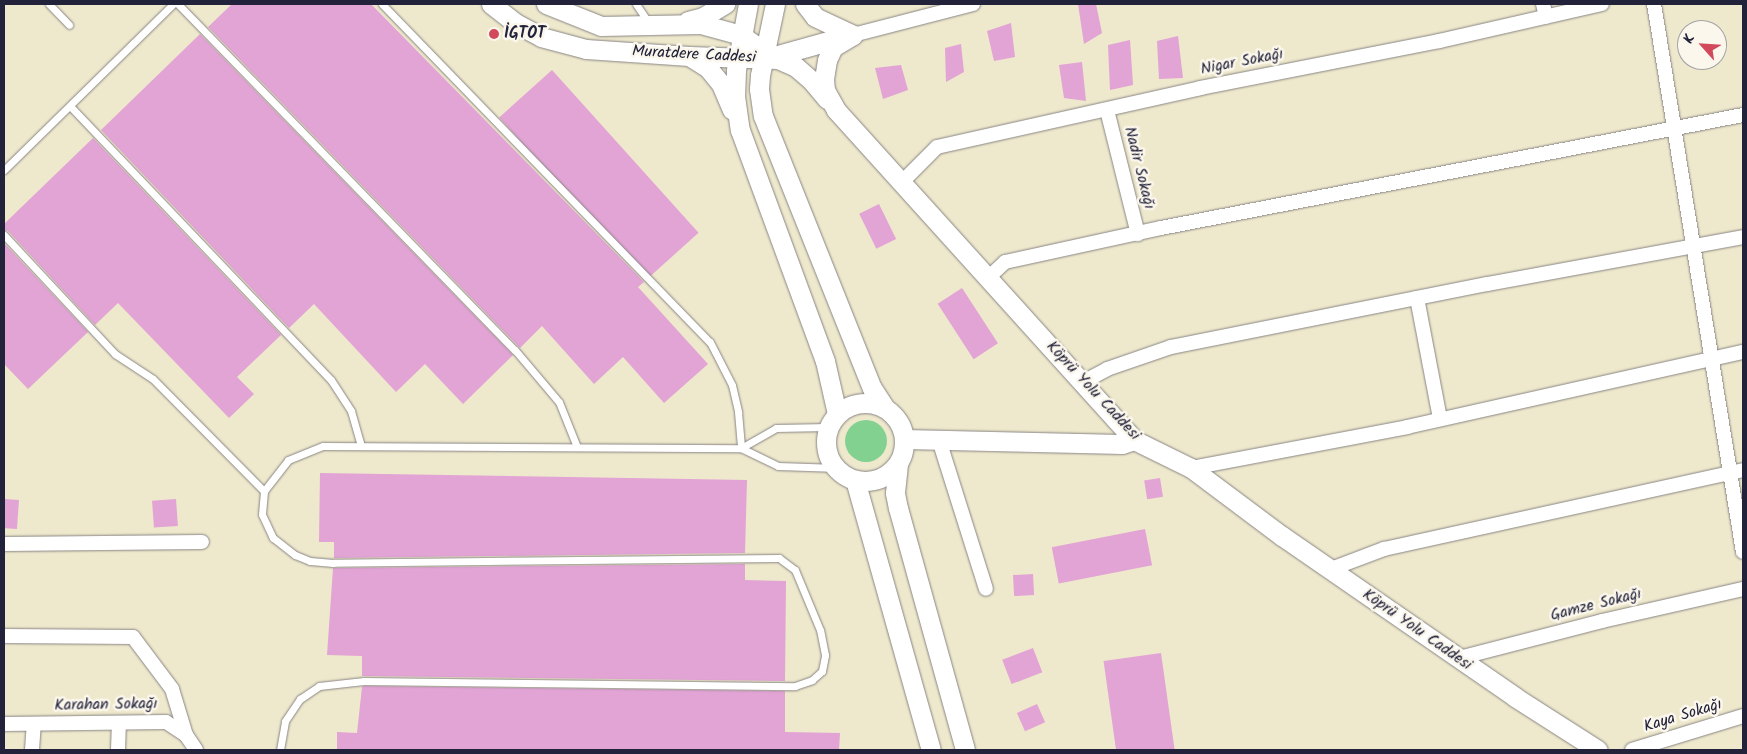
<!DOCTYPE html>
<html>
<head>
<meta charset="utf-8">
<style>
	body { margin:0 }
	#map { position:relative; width:1747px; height:754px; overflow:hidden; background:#eee8cc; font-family:Kalam,sans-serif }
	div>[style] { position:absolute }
	.green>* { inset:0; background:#83d191 }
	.round { border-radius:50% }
	.building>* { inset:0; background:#e2a3d5; transform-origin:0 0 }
	.roads { filter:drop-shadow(0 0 1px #888584) drop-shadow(0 0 1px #888584) }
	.lane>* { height:7px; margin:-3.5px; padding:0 3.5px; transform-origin:3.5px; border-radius:3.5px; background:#fff }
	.street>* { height:14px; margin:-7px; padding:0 7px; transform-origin:7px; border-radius:7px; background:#fff }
	.secondary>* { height:19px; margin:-9.5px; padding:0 9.5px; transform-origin:9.5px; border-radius:9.5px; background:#fff }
	.secondary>.ring { margin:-9.5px; padding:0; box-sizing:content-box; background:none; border:19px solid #fff; border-radius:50% }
	.dots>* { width:14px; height:14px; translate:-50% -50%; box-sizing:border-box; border:2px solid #fbf7ec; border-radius:50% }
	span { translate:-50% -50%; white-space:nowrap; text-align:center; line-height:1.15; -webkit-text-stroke:5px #fbf7ec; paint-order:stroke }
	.poi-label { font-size:16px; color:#22223b; font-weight:700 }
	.left { translate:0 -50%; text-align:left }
	.street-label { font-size:16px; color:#22223b }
	.frame { position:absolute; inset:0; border:5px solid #22223b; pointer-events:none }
	.north { position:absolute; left:1677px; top:20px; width:50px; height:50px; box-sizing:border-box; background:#fbf7ec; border:1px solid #a4a2a5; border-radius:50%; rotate:296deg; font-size:14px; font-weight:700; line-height:20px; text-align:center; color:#22223b }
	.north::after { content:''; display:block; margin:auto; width:18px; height:22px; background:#d1495b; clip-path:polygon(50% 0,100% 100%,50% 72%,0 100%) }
</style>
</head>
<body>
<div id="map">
	<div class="green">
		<div class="round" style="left:845px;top:420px;width:42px;height:42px"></div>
	</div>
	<div class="building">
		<div style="clip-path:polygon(232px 4px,371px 4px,644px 282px,638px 287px,708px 364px,664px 403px,623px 357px,594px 384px,542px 326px,520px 348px,208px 27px)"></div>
		<div style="clip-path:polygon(1078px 4px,1096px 4px,1102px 33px,1084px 44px)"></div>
		<div style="clip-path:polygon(1011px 23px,1015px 57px,994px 61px,987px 31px)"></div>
		<div style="clip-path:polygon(200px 34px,513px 355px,463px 404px,425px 364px,396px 392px,314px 304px,289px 328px,101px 130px)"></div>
		<div style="clip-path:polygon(1178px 36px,1183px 78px,1159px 79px,1157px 41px)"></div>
		<div style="clip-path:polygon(1130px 40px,1133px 85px,1110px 90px,1108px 45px)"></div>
		<div style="clip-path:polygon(961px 44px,964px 72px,946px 82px,945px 48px)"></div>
		<div style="clip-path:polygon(1082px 62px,1086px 101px,1064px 98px,1059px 65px)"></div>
		<div style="clip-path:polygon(901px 65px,908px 90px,883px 99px,875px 68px)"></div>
		<div style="left:552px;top:70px;width:219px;height:71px;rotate:48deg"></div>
		<div style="clip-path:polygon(93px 138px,281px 335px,237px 377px,254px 394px,229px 418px,118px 303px,95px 325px,8px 231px,4px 230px,4px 224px)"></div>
		<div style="left:879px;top:204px;width:39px;height:22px;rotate:64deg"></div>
		<div style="clip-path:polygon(4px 243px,88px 332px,28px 389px,4px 364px)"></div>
		<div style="left:962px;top:288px;width:66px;height:29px;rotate:57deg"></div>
		<div style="clip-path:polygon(320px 473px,747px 480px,745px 553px,334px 558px,334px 542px,319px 542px)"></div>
		<div style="left:1160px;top:478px;width:19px;height:16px;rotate:81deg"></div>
		<div style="left:4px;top:499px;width:15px;height:29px;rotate:4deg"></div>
		<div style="left:176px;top:499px;width:27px;height:24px;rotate:86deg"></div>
		<div style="left:1145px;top:529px;width:37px;height:95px;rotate:79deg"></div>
		<div style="clip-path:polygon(745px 564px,745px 580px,786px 581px,785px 681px,362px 676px,362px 656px,327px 655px,333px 568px)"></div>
		<div style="left:1033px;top:574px;width:21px;height:20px;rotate:87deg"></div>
		<div style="left:1033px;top:648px;width:26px;height:33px;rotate:69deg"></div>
		<div style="left:1161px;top:653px;width:98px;height:58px;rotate:82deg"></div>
		<div style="clip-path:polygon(364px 686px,785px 691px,785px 732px,840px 733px,839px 750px,337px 750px,337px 732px,357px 733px,362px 687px)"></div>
		<div style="left:1037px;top:704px;width:20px;height:22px;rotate:66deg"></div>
	</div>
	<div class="roads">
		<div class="lane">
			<div style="left:49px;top:4px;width:29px;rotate:46deg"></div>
			<div style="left:178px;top:4px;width:483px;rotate:45.8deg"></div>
			<div style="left:515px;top:350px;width:68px;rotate:49.8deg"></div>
			<div style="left:559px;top:402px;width:48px;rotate:68.2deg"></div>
			<div style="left:382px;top:4px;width:471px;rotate:45.9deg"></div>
			<div style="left:710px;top:342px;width:48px;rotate:62.9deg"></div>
			<div style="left:732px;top:385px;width:28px;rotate:77deg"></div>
			<div style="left:738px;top:412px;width:36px;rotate:85deg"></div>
			<div style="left:636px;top:4px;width:22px;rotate:56deg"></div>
			<div style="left:70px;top:106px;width:378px;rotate:46.4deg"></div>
			<div style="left:331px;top:380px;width:37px;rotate:57deg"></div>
			<div style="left:351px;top:411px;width:36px;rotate:74deg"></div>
			<div style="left:4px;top:170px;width:237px;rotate:-44.5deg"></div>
			<div style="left:4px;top:235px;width:163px;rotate:47deg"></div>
			<div style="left:115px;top:354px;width:45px;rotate:33.3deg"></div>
			<div style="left:153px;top:379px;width:158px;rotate:45.3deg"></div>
			<div style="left:741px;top:448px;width:40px;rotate:-29.7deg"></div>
			<div style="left:776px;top:428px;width:52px;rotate:-1.1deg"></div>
			<div style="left:280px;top:750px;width:29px;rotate:-80deg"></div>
			<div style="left:285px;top:721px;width:27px;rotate:-56deg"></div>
			<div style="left:300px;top:699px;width:23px;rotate:-34deg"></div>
			<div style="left:319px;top:686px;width:45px;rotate:-6.3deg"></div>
			<div style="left:364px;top:681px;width:431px;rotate:0.7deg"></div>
			<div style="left:795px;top:686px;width:18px;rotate:-19deg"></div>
			<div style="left:812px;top:680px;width:13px;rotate:-42deg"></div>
			<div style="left:822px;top:671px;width:16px;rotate:-79deg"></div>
			<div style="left:825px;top:655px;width:25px;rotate:-101deg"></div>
			<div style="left:820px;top:630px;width:65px;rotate:-112.6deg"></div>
			<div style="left:795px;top:570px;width:20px;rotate:-143deg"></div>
			<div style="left:779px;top:558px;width:446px;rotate:179.4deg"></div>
			<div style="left:333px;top:563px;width:23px;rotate:-175deg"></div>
			<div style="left:310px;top:561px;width:16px;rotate:-158deg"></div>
			<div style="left:295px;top:555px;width:28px;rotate:-142deg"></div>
			<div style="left:273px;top:538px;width:26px;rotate:-115deg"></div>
			<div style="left:262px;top:514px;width:23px;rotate:-85deg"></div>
			<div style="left:264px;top:491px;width:39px;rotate:-52deg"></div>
			<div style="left:288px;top:460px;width:38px;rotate:-22deg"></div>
			<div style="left:323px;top:446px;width:418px;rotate:0.3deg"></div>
			<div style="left:741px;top:448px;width:41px;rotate:25.9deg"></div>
			<div style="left:778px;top:466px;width:58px;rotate:2deg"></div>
		</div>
		<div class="street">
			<div style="left:1543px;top:4px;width:13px;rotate:77deg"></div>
			<div style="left:1654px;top:4px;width:555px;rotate:80.78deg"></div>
			<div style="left:853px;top:35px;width:124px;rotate:-14.5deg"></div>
			<div style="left:1107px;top:110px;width:128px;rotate:76deg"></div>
			<div style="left:902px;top:182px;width:49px;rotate:-45deg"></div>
			<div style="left:937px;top:147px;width:270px;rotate:-12.6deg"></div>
			<div style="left:1200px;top:88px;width:244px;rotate:-11.1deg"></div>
			<div style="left:1439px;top:41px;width:167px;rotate:-12.8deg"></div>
			<div style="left:989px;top:277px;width:22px;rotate:-43deg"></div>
			<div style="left:1005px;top:262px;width:160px;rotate:-12.3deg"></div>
			<div style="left:1161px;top:228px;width:593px;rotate:-10.99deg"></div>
			<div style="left:1417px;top:298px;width:123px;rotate:79.2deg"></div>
			<div style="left:1083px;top:382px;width:27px;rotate:-28deg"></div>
			<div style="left:1107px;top:369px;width:68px;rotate:-19deg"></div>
			<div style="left:1171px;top:347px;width:322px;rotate:-11.3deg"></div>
			<div style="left:1487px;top:284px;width:260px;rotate:-10.4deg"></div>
			<div style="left:939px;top:440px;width:156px;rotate:72.5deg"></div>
			<div style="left:1191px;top:468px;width:220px;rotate:-10.7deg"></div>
			<div style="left:1407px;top:427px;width:344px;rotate:-12.6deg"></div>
			<div style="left:4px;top:544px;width:198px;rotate:-0.6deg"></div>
			<div style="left:1331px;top:569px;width:57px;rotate:-20.7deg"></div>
			<div style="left:1384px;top:549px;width:368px;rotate:-12.4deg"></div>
			<div style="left:4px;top:636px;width:129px;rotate:0.4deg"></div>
			<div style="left:133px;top:637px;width:65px;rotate:53.1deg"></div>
			<div style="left:172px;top:689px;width:48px;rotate:73.1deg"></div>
			<div style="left:1459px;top:658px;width:148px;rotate:-14.5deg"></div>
			<div style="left:1602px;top:621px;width:145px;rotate:-12.8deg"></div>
			<div style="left:4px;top:724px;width:162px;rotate:-0.7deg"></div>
			<div style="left:166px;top:722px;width:24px;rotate:33deg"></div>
			<div style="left:186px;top:735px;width:18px;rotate:56deg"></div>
			<div style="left:32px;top:750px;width:26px;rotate:-86deg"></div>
			<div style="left:118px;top:750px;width:27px;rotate:-88deg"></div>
			<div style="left:1632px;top:750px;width:116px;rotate:-17deg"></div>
		</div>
		<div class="secondary">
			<div style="left:491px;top:4px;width:33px;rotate:38deg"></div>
			<div style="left:517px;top:24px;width:27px;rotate:28deg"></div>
			<div style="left:541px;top:37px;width:47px;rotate:14.9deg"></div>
			<div style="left:586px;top:49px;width:103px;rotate:3.9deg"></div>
			<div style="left:689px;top:56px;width:89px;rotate:1.9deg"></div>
			<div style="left:778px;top:59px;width:20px;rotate:24deg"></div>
			<div style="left:796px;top:67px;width:20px;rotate:41deg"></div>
			<div style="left:811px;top:80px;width:25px;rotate:50deg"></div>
			<div style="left:546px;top:4px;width:59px;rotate:21.8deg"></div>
			<div style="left:601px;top:26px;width:100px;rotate:-1.1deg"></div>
			<div style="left:701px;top:24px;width:41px;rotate:15.4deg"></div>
			<div style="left:741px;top:35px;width:17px;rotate:36deg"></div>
			<div style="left:755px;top:45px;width:16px;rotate:52deg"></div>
			<div style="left:748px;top:4px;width:67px;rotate:100.3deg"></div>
			<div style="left:736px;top:70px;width:26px;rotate:92deg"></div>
			<div style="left:735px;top:96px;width:34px;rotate:82deg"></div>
			<div style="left:740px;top:130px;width:246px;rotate:69.8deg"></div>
			<div style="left:825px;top:361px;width:54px;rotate:77.2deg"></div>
			<div style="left:775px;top:4px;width:73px;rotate:101.9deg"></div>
			<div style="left:760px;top:75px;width:14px;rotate:94deg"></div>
			<div style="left:759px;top:89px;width:27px;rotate:82deg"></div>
			<div style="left:763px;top:116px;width:293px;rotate:68.2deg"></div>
			<div style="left:872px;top:388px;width:24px;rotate:57deg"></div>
			<div style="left:805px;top:4px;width:16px;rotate:52deg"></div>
			<div style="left:815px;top:17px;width:42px;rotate:25.3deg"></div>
			<div style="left:688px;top:21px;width:16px;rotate:-15deg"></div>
			<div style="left:703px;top:17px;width:26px;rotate:-31deg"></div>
			<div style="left:853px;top:35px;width:23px;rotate:149deg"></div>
			<div style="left:833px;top:47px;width:14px;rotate:115deg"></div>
			<div style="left:827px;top:60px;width:19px;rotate:99deg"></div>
			<div style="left:824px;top:79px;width:11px;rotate:85deg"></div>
			<div style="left:825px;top:90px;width:23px;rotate:61deg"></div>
			<div style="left:836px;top:110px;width:445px;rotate:47.9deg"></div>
			<div style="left:1134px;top:440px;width:64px;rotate:26.2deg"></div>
			<div style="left:1191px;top:468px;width:114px;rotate:36.8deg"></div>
			<div style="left:1282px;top:536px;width:283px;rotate:34.6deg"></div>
			<div style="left:1515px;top:697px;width:98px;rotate:32.6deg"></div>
			<div style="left:689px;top:56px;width:22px;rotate:32deg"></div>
			<div style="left:708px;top:68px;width:21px;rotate:51deg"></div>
			<div style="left:721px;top:84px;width:28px;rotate:67deg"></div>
			<div style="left:771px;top:57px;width:78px;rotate:-15.6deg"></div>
			<div class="ring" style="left:826px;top:403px;width:59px;height:59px"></div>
			<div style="left:904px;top:439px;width:218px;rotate:1.3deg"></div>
			<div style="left:1122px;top:444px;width:13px;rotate:-18deg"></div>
			<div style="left:898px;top:464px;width:29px;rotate:96deg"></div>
			<div style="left:895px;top:493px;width:15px;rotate:79deg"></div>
			<div style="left:898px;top:508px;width:251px;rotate:74.5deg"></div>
			<div style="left:855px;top:480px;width:280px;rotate:74.3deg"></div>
		</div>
	</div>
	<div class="dots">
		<div style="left:494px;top:34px;background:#d1495b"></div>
	</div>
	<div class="poi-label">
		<span class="left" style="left:504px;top:34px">İGTOT</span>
	</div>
	<div class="street-label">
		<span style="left:694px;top:55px;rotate:3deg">Muratdere Caddesi</span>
		<span style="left:1242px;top:62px;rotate:-11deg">Nigar Sokağı</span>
		<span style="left:1139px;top:168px;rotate:76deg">Nadir Sokağı</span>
		<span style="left:1093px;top:391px;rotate:47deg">Köprü Yolu Caddesi</span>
		<span style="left:1596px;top:605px;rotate:-14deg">Gamze Sokağı</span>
		<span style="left:1417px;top:630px;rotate:35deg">Köprü Yolu Caddesi</span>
		<span style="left:106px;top:705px;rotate:-1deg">Karahan Sokağı</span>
		<span style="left:1683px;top:716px;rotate:-17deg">Kaya Sokağı</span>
	</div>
	<div class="frame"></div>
	<div class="north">K</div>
</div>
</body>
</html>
